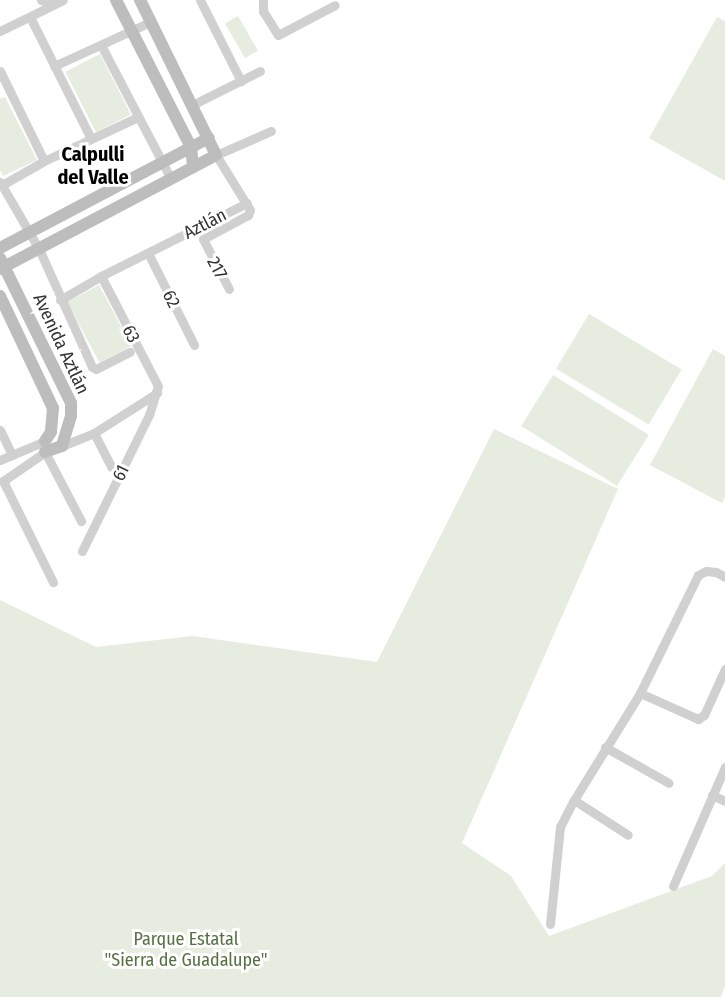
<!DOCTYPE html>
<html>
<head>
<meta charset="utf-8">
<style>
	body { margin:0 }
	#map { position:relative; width:725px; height:997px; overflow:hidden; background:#fff; font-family:"Fira Sans Condensed",sans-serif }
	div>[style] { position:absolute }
	.green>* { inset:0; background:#e6ecdf; transform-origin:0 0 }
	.street>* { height:9px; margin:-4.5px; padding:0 4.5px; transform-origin:4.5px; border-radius:4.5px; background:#d0d0d0 }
	.secondary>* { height:12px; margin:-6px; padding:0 6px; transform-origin:6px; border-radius:6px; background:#bdbdbd }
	span { translate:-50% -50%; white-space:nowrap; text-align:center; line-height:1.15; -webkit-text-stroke:6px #fff; paint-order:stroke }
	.street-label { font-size:18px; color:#333 }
	.park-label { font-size:18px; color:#56703f }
	.neighbourhood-label { font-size:20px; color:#000; font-weight:700 }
</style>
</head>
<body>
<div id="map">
	<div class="green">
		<div style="left:238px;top:16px;width:40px;height:15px;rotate:60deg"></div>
		<div style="clip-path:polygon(717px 17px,725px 21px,725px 181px,649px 138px)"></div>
		<div style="left:100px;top:54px;width:68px;height:39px;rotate:63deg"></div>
		<div style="clip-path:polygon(5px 97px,37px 160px,3px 176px,0 170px,0 99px)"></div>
		<div style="left:99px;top:285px;width:69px;height:36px;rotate:62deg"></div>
		<div style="left:589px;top:314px;width:108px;height:64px;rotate:31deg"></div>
		<div style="clip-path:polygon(713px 349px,725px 356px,725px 497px,722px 503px,650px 465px)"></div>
		<div style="left:553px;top:375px;width:113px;height:60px;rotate:32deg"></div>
		<div style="clip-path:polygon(494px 429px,618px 489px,462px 843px,511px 876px,549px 936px,712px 876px,725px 863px,725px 986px,721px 997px,0 997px,0 600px,96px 647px,192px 636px,377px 662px)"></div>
	</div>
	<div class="street">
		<div style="left:41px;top:0;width:13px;rotate:18deg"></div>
		<div style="left:200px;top:0;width:91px;rotate:63.2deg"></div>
		<div style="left:263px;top:0;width:11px;rotate:90deg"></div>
		<div style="left:263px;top:11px;width:28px;rotate:58deg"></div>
		<div style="left:278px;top:35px;width:64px;rotate:-27.8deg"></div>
		<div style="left:30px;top:17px;width:136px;rotate:63.4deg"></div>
		<div style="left:0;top:31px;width:70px;rotate:-26.2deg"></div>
		<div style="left:101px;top:45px;width:151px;rotate:62.4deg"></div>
		<div style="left:54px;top:66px;width:106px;rotate:-24.6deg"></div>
		<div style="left:0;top:71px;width:100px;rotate:63.9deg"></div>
		<div style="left:192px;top:105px;width:76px;rotate:-26.6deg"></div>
		<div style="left:0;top:182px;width:78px;rotate:59.8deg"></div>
		<div style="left:39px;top:249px;width:129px;rotate:65.8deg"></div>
		<div style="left:92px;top:367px;width:4px;rotate:27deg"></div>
		<div style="left:96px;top:369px;width:38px;rotate:-27deg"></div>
		<div style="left:2px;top:185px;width:48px;rotate:-29.7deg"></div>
		<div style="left:44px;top:161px;width:104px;rotate:-25.1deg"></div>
		<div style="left:148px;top:253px;width:103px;rotate:63.4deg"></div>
		<div style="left:229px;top:289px;width:56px;rotate:-117.5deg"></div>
		<div style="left:203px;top:239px;width:51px;rotate:-28.1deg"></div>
		<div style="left:248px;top:215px;width:5px;rotate:-68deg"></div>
		<div style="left:250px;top:210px;width:65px;rotate:-121.7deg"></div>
		<div style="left:216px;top:155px;width:60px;rotate:-23.6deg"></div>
		<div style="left:60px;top:300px;width:48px;rotate:-30.3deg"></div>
		<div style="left:101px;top:276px;width:163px;rotate:-26.6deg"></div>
		<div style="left:0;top:430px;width:28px;rotate:64deg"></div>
		<div style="left:94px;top:433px;width:38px;rotate:63deg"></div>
		<div style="left:62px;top:446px;width:35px;rotate:-22deg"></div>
		<div style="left:94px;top:433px;width:75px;rotate:-32.4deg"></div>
		<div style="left:45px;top:452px;width:51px;rotate:145.4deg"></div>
		<div style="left:3px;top:481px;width:113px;rotate:63.7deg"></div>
		<div style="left:45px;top:452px;width:78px;rotate:62.4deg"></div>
		<div style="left:0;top:460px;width:49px;rotate:-22.9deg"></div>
		<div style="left:45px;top:441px;width:6px;rotate:90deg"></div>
		<div style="left:82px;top:551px;width:152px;rotate:-63.8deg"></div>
		<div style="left:149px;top:415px;width:30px;rotate:-73deg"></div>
		<div style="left:158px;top:386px;width:124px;rotate:-117.4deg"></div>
		<div style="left:640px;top:693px;width:64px;rotate:24.1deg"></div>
		<div style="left:698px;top:719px;width:7px;rotate:-34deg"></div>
		<div style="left:704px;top:715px;width:51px;rotate:-65.5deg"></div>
		<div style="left:605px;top:747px;width:73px;rotate:29.4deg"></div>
		<div style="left:712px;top:795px;width:14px;rotate:25deg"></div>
		<div style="left:574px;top:800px;width:64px;rotate:32.9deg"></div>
		<div style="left:673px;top:886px;width:130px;rotate:-66.4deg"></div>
		<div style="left:550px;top:924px;width:98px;rotate:-84.1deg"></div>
		<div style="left:560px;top:827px;width:30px;rotate:-63deg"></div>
		<div style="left:574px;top:800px;width:126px;rotate:-58.3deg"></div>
		<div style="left:640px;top:693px;width:131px;rotate:-63.8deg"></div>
		<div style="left:698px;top:575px;width:9px;rotate:-27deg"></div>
		<div style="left:706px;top:571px;width:10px;rotate:6deg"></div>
		<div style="left:716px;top:572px;width:10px;rotate:29deg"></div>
	</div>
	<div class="secondary">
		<div style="left:116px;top:0;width:165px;rotate:63deg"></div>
		<div style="left:191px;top:147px;width:20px;rotate:84deg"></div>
		<div style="left:0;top:248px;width:236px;rotate:-27.8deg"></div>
		<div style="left:0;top:258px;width:161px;rotate:63.9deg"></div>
		<div style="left:71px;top:403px;width:13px;rotate:90deg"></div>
		<div style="left:71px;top:416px;width:31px;rotate:107deg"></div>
		<div style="left:62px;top:446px;width:18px;rotate:161deg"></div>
		<div style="left:0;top:269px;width:244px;rotate:-27.8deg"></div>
		<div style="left:216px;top:155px;width:173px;rotate:-116.1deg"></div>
		<div style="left:0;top:296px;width:124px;rotate:64.7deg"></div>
		<div style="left:53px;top:408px;width:24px;rotate:95deg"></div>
		<div style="left:51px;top:432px;width:11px;rotate:124deg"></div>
	</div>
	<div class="street-label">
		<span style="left:205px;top:224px;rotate:-27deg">Aztlán</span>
		<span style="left:217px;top:268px;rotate:62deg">217</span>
		<span style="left:171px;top:299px;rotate:63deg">62</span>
		<span style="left:131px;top:334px;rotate:63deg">63</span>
		<span style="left:61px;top:344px;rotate:65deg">Avenida Aztlán</span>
		<span style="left:121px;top:473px;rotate:-64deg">61</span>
	</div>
	<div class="park-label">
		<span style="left:186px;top:950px">Parque Estatal<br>"Sierra de Guadalupe"</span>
	</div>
	<div class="neighbourhood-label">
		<span style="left:93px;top:166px">Calpulli<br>del Valle</span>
	</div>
</div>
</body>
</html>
